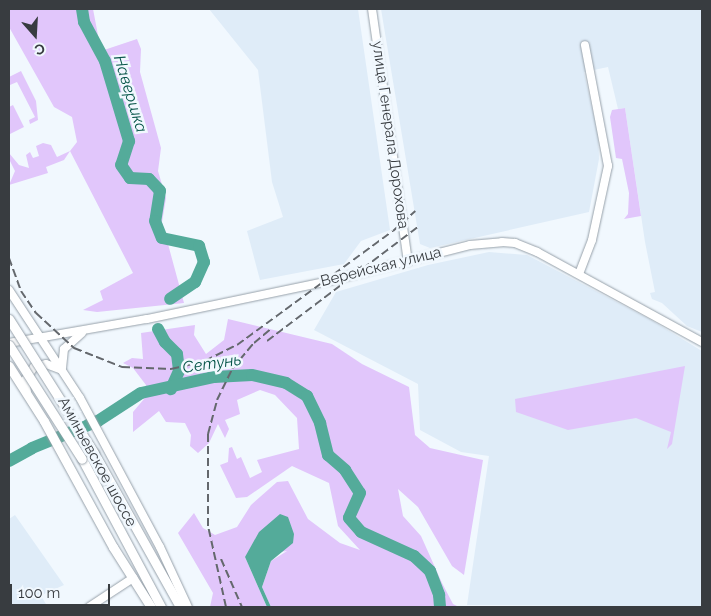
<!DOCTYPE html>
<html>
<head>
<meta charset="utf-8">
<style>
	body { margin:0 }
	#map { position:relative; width:711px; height:616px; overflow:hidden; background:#f1f8fe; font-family:Raleway,sans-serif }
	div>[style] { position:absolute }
	.built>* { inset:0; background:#dfecf8 }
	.green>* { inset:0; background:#e1c6fb }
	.water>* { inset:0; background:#54ab9a }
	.river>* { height:12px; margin:-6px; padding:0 6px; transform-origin:6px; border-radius:6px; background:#54ab9a }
	.roads { filter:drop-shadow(0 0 1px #97a1aa) drop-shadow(0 0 1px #97a1aa) }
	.minor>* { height:8px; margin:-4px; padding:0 4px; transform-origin:4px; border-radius:4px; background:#fff }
	.major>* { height:9px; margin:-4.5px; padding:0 4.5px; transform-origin:4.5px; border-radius:4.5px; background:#fff }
	.rail>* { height:2px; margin-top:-1px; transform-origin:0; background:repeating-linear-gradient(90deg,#64686d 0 8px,transparent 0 12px) }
	.bridges { filter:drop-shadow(0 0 1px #97a1aa) drop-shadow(0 0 1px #97a1aa) }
	.major-bridge>* { height:9px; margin:-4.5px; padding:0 4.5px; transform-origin:4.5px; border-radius:4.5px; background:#fff }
	span { translate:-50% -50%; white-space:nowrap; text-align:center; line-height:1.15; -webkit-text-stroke:5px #f1f8fe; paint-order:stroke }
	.street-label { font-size:15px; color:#383c40 }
	.water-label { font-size:16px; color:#055448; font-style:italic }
	.frame { position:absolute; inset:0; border:10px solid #383c40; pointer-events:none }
	.north { position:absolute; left:10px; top:10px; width:50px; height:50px; -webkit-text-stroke:4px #f1f8fe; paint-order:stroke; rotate:161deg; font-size:14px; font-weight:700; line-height:20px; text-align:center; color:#383c40 }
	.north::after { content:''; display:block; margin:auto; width:18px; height:22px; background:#383c40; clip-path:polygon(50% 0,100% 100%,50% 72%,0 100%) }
	.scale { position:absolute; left:10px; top:584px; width:100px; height:22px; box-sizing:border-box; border:2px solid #383c40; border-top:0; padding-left:6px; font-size:15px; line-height:18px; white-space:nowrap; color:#383c40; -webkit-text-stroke:4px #f1f8fe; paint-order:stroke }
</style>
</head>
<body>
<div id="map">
	<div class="built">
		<div style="clip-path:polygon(209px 9px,358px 9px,390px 230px,361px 241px,344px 264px,260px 280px,247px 231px,283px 217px,272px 182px,258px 70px)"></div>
		<div style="clip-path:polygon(381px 9px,702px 9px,702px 332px,687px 326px,662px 303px,652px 299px,650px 293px,655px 292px,645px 242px,625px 108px,618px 109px,608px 67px,584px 72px,598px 135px,599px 159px,589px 212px,430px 248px,420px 244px)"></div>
		<div style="clip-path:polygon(489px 252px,527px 255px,651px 320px,702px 351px,702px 607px,467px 605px,489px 456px,461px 452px,420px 430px,418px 384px,314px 330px,336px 292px,428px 265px)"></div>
		<div style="clip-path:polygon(15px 515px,64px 585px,53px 590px,55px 594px,52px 596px,46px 593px,41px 596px,46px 604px,41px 607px,9px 607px,9px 519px)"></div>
	</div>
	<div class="green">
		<div style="clip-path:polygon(9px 9px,93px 9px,101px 51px,137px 39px,141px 49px,140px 72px,161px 148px,158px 171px,166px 198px,162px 222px,184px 303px,97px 312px,83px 310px,103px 300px,100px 291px,133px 273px,70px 151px,64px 160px,46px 167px,48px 173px,9px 185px,15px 171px,9px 159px,9px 153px,19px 165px,29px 168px,26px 155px,30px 152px,33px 158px,39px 156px,36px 146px,43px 143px,51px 145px,57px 157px,70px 151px,77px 142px,72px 117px,54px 107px,9px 27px)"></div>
		<div style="clip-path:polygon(21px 71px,36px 101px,38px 120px,30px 124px,29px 120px,35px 117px,17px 82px,10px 85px,9px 82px,9px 77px)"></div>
		<div style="clip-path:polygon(13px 105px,24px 127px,10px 134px,9px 107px)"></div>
		<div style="clip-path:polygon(625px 108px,641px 216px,624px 219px,628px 214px,629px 193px,622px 159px,616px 158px,610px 117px,612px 110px)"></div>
		<div style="clip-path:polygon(228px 319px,332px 344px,362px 364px,409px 387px,415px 435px,430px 448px,483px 460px,464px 575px,452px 566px,418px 507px,398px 489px,403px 516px,421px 536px,442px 583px,453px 604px,459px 607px,271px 607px,262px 587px,271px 561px,287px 551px,245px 557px,267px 607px,210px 607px,213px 593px,178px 533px,194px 513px,203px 528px,215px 535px,237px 527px,251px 505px,277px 482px,288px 481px,308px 519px,340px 543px,360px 550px,338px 526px,329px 483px,292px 466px,247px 497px,236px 498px,220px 465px,228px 462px,229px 448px,232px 447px,237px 459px,241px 457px,250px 478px,262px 472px,257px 460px,299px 449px,297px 418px,275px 395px,260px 390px,237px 400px,240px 414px,225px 420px,229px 429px,225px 438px,218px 424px,209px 443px,198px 453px,190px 446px,191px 435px,185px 423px,166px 422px,159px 411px,133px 432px,133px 412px,144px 399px,146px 385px,133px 368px,123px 363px,132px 358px,143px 359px,141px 333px,195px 325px,194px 335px,206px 354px,224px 340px)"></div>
		<div style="clip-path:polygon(685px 366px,672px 444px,667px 449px,671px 432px,636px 418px,568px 430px,516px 412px,515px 399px)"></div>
	</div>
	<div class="water">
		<div style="clip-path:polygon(280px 514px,288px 517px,294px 534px,293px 543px,271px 561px,262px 587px,271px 607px,267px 607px,245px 557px,259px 532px)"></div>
	</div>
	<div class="river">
		<div style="left:82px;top:9px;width:13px;rotate:81deg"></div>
		<div style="left:84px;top:22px;width:44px;rotate:61.7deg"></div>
		<div style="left:105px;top:61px;width:84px;rotate:73.3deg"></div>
		<div style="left:129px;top:141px;width:25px;rotate:108deg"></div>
		<div style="left:121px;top:165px;width:16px;rotate:55deg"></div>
		<div style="left:130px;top:178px;width:19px;rotate:3deg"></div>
		<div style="left:149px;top:179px;width:16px;rotate:47deg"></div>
		<div style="left:160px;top:191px;width:30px;rotate:99deg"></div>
		<div style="left:155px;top:221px;width:18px;rotate:68deg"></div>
		<div style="left:162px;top:238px;width:38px;rotate:12deg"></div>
		<div style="left:199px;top:246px;width:17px;rotate:73deg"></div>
		<div style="left:204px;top:262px;width:22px;rotate:114deg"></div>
		<div style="left:195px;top:282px;width:30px;rotate:146deg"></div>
		<div style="left:158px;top:329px;width:15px;rotate:62deg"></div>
		<div style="left:165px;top:342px;width:17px;rotate:45deg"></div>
		<div style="left:177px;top:354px;width:17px;rotate:83deg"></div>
		<div style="left:179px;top:371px;width:20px;rotate:114deg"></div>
		<div style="left:9px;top:461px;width:26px;rotate:-29deg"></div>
		<div style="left:32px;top:448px;width:71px;rotate:-22.2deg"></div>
		<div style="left:98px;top:421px;width:51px;rotate:-33.1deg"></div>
		<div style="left:141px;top:393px;width:75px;rotate:-12.4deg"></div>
		<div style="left:214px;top:377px;width:38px;rotate:-3deg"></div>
		<div style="left:252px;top:375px;width:35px;rotate:13deg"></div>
		<div style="left:286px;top:383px;width:25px;rotate:32deg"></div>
		<div style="left:307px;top:396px;width:30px;rotate:64deg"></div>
		<div style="left:320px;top:423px;width:33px;rotate:76deg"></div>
		<div style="left:328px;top:455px;width:23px;rotate:41deg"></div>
		<div style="left:345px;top:470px;width:27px;rotate:57deg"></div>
		<div style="left:360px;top:493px;width:27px;rotate:114deg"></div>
		<div style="left:349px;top:518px;width:18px;rotate:49deg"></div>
		<div style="left:361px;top:532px;width:58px;rotate:24.4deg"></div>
		<div style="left:414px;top:556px;width:22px;rotate:43deg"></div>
		<div style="left:430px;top:571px;width:26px;rotate:69deg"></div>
		<div style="left:439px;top:595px;width:12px;rotate:85deg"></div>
	</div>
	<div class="roads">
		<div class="minor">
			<div style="left:372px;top:9px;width:255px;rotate:81.9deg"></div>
			<div style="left:579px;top:274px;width:36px;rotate:-69deg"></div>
			<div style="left:592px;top:240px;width:76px;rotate:-77.8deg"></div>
			<div style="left:608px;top:166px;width:123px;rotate:-100.8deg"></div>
			<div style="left:9px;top:290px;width:129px;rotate:56.7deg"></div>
			<div style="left:80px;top:398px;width:169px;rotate:61.8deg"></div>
			<div style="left:160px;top:547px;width:66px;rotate:65deg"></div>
			<div style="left:9px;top:343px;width:140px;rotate:-9.9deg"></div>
			<div style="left:147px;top:319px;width:190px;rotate:-11.8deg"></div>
			<div style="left:333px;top:280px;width:141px;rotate:-14.3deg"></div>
			<div style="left:470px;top:245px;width:32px;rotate:-5deg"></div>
			<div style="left:502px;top:242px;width:13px;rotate:4deg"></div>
			<div style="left:515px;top:243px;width:24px;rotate:22deg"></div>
			<div style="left:537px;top:252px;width:188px;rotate:28.6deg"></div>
			<div style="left:62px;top:368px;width:19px;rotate:-84deg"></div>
			<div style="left:64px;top:349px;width:24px;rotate:-42deg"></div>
			<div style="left:27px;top:392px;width:12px;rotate:-99deg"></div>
			<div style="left:25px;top:380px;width:16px;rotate:-55deg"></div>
			<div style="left:34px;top:367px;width:12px;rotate:-14deg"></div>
			<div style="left:46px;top:364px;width:15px;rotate:20deg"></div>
			<div style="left:89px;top:607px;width:53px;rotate:-33.4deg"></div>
		</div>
		<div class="major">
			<div style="left:9px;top:366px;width:65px;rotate:57.5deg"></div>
			<div style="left:44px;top:421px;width:144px;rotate:61.3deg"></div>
			<div style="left:113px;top:547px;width:71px;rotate:57.7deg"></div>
			<div style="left:94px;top:453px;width:176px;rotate:60.8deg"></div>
			<div style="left:82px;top:459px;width:168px;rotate:61.9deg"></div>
		</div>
	</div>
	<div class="rail">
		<div style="left:9px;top:258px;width:35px;rotate:70deg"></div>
		<div style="left:21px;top:291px;width:27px;rotate:56deg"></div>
		<div style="left:36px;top:313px;width:52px;rotate:42.6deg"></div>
		<div style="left:74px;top:348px;width:52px;rotate:21.6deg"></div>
		<div style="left:122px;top:367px;width:49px;rotate:2.3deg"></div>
		<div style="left:171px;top:369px;width:35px;rotate:-13deg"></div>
		<div style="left:205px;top:361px;width:36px;rotate:-27deg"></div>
		<div style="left:237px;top:345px;width:193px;rotate:-36.2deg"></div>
		<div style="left:393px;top:231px;width:30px;rotate:-42deg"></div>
		<div style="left:267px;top:341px;width:189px;rotate:-37.1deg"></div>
		<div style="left:221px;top:559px;width:52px;rotate:66.4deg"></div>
		<div style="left:226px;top:607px;width:83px;rotate:-102.5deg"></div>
		<div style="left:208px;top:526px;width:92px;rotate:-90deg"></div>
		<div style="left:208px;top:434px;width:35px;rotate:-75deg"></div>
		<div style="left:217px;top:400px;width:34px;rotate:-64deg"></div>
		<div style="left:232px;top:369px;width:34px;rotate:-50deg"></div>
		<div style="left:254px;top:343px;width:23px;rotate:-40deg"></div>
	</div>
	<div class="bridges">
		<div class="major-bridge">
			<div style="left:9px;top:319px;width:159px;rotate:57.6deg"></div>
			<div style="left:9px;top:345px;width:135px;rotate:57.4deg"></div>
		</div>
	</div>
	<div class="street-label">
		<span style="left:390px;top:135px;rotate:82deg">улица Генерала Дорохова</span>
		<span style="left:381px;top:267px;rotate:-14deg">Верейская улица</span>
		<span style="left:97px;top:462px;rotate:61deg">Аминьевское шоссе</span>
	</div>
	<div class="water-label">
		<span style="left:130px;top:94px;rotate:73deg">Навершка</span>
		<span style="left:212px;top:364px;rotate:-8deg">Сетунь</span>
	</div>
	<div class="frame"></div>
	<div class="north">С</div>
	<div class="scale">100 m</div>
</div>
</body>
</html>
